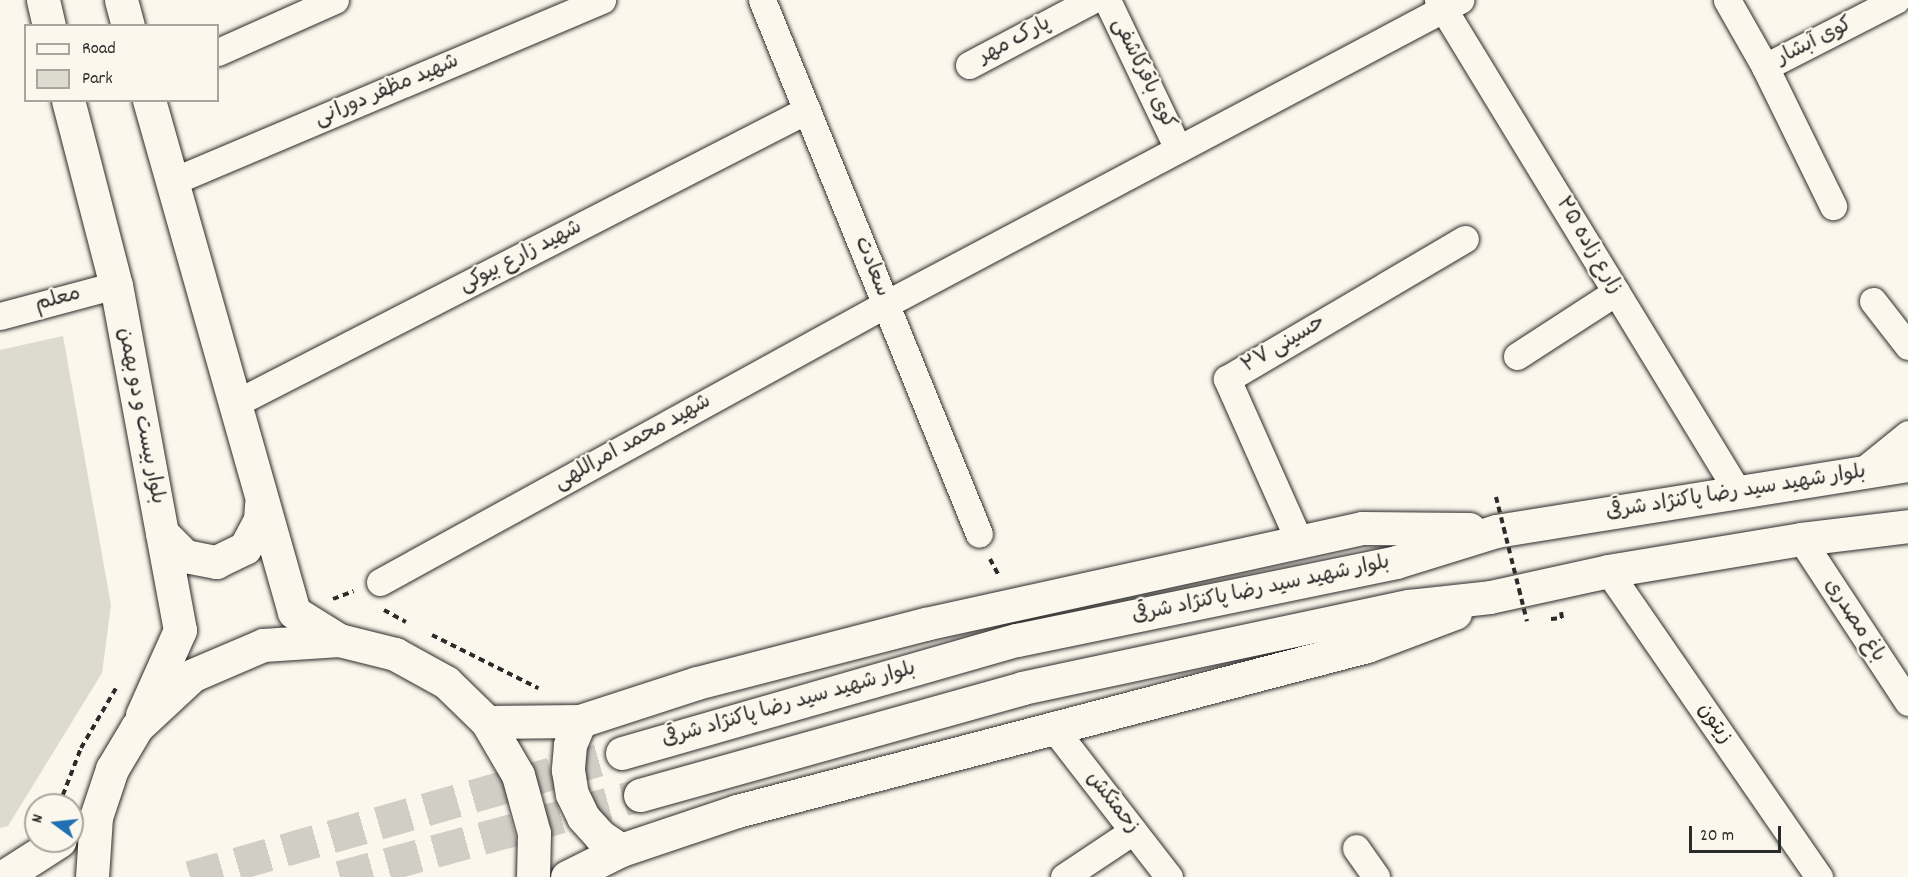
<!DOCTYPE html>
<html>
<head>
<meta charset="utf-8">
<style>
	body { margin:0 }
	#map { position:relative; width:1908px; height:877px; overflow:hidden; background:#fbf7ec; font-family:Dekko,"Playpen Sans Arabic",sans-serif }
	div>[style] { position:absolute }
	.green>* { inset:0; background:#dddad0 }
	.primary-tunnel>* { height:33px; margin-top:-16.5px; transform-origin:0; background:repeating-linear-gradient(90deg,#d1cec5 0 33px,transparent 0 49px) }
	.path>* { height:4px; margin-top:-2px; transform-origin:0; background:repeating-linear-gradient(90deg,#2b2b2b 0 6px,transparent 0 10.5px) }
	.roads { filter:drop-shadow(0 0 2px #2b2b2b) drop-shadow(0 0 2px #2b2b2b) }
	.minor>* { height:27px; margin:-13.5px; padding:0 13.5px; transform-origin:13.5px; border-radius:13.5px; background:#fbf7ec }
	.primary>* { height:33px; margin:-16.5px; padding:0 16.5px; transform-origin:16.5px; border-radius:16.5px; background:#fbf7ec }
	.path-bridge>* { height:4px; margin-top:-2px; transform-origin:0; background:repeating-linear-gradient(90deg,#2b2b2b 0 6px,transparent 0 10.5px) }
	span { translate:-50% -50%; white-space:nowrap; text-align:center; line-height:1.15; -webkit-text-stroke:4.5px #fbf7ec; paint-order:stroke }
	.street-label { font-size:21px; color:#2b2b2b }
	.legend { position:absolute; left:24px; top:24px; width:195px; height:78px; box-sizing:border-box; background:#fbf7ec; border:2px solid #a8a59f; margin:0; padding:8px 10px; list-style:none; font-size:18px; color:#2b2b2b }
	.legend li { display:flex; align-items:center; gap:12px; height:30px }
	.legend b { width:30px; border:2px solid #a8a59f }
	.north { position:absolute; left:24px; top:793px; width:60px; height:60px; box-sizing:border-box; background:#fbf7ec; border:2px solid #a8a59f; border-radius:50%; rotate:285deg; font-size:16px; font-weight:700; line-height:24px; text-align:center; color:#2b2b2b }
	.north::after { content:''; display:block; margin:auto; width:21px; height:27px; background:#1f6fb2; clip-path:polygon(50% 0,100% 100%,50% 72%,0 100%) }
	.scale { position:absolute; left:1689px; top:826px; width:92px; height:27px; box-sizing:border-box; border:3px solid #2b2b2b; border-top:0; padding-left:8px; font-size:18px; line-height:21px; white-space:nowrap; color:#2b2b2b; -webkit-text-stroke:4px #fbf7ec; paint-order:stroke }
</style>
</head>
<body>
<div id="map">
	<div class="green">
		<div style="clip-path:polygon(63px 336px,111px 605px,102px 673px,8px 826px,0 828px,0 350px)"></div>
	</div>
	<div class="primary-tunnel">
		<div style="left:190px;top:877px;width:449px;rotate:-16deg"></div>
		<div style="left:340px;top:877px;width:311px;rotate:-15.3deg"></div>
	</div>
	<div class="path">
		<div style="left:990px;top:559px;width:19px;rotate:62deg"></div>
		<div style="left:333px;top:599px;width:22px;rotate:-21deg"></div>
		<div style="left:384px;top:610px;width:25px;rotate:29deg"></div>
		<div style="left:1551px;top:619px;width:11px;rotate:-5deg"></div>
		<div style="left:1562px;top:618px;width:6px;rotate:-99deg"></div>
		<div style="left:432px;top:635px;width:119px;rotate:26.6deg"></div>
		<div style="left:59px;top:805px;width:61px;rotate:-68.9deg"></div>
		<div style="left:81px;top:748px;width:69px;rotate:-59.7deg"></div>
	</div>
	<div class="roads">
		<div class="minor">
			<div style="left:762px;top:0;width:576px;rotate:67.88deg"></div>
			<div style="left:1107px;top:0;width:165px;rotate:64.5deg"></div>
			<div style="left:1438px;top:0;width:576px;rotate:58.63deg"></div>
			<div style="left:1727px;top:0;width:77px;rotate:60.4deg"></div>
			<div style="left:1765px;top:67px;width:155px;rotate:63.9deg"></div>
			<div style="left:218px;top:52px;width:128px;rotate:-24deg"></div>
			<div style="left:969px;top:65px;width:139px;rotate:-27.9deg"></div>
			<div style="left:1765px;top:67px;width:147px;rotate:-27.1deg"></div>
			<div style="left:171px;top:182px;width:468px;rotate:-22.9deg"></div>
			<div style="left:1873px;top:301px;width:57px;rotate:52.1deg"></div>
			<div style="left:0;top:316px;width:120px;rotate:-15deg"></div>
			<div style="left:1517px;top:356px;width:118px;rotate:-32.9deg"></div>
			<div style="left:234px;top:404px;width:644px;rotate:-27.16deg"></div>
			<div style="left:1860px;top:473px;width:62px;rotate:-39.1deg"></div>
			<div style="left:1801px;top:539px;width:195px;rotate:56.7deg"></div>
			<div style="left:1300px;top:543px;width:180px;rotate:-114deg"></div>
			<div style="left:1227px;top:379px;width:276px;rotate:-30.5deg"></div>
			<div style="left:1608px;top:571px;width:372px;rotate:55.4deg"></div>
			<div style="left:380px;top:582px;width:577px;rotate:-28.78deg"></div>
			<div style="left:886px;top:304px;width:650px;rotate:-27.91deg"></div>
			<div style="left:1055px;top:730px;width:186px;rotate:52.2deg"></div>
			<div style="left:1356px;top:848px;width:35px;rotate:55deg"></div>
			<div style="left:1064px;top:877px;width:83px;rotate:-33.7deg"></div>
		</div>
		<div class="primary">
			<div style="left:43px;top:0;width:27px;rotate:77deg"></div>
			<div style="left:121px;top:0;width:27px;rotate:75deg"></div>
			<div style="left:68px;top:100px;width:191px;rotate:75.5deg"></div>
			<div style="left:116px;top:285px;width:351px;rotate:79.5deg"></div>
			<div style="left:180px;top:630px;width:93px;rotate:114.1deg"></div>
			<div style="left:149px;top:100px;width:532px;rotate:74.19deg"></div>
			<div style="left:294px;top:612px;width:53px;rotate:31.9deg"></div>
			<div style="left:162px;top:533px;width:33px;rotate:45deg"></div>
			<div style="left:185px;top:556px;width:32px;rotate:11deg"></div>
			<div style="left:216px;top:562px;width:32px;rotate:-26deg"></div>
			<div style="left:245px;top:548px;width:32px;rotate:-62deg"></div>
			<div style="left:260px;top:520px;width:16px;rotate:-86deg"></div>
			<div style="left:580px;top:721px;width:26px;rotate:113deg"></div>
			<div style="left:570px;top:745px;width:25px;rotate:95deg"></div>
			<div style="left:568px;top:770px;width:24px;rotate:81deg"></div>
			<div style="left:572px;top:794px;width:25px;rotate:64deg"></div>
			<div style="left:583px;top:817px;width:25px;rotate:48deg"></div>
			<div style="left:600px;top:836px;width:25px;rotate:34deg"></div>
			<div style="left:487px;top:722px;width:93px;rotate:-0.6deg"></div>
			<div style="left:580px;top:721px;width:123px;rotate:-18deg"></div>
			<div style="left:697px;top:683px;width:236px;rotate:-14.5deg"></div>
			<div style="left:925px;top:624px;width:447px;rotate:-12.4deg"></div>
			<div style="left:1362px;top:528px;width:107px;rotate:0.5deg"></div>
			<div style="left:622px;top:753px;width:411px;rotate:-16deg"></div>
			<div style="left:1017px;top:640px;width:387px;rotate:-11.6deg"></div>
			<div style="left:1396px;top:562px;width:105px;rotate:-17.2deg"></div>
			<div style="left:1496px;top:531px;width:417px;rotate:-9.1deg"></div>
			<div style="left:640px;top:795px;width:397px;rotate:-15.6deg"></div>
			<div style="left:1022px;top:688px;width:396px;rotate:-12deg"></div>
			<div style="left:1409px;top:606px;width:81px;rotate:-6.3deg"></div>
			<div style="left:1490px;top:597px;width:121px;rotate:-12.4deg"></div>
			<div style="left:1608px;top:571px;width:196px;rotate:-9.4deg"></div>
			<div style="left:1801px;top:539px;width:108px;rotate:-6.9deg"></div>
			<div style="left:3px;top:877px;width:67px;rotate:-32.7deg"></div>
			<div style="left:92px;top:877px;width:60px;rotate:-86.2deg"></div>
			<div style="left:96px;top:817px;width:51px;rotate:-71.6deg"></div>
			<div style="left:112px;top:769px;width:49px;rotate:-59.2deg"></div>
			<div style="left:137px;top:727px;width:76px;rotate:-42.9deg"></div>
			<div style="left:193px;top:675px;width:76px;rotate:-23.2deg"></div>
			<div style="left:263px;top:645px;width:76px;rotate:-3.8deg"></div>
			<div style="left:339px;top:640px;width:58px;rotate:14deg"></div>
			<div style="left:395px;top:654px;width:58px;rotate:28.8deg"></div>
			<div style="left:446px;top:682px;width:57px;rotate:44.3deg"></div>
			<div style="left:487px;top:722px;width:61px;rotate:59.7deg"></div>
			<div style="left:518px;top:775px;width:60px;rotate:74.6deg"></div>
			<div style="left:534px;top:833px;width:44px;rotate:91.3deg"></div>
			<div style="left:567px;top:877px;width:60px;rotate:-26.6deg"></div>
			<div style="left:621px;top:850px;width:122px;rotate:-18.6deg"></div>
			<div style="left:737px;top:811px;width:651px;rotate:-14.68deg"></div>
			<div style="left:1367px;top:646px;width:94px;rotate:-20.6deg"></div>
		</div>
	</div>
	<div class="path-bridge">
		<div style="left:1496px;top:497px;width:128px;rotate:76deg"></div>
	</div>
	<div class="street-label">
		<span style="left:1015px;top:41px;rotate:-28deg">پارک مهر</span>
		<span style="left:1815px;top:42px;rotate:-27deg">کوی آبشار</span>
		<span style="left:1143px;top:74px;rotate:64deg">کوی باقرکاشفی</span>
		<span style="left:387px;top:91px;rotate:-23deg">شهید مظفر دورانی</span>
		<span style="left:1588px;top:246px;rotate:59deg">زارع زاده ۲۵</span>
		<span style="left:521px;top:257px;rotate:-27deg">شهید زارع بیوکی</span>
		<span style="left:871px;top:267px;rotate:68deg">سعادت</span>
		<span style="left:58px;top:300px;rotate:-15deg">معلم</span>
		<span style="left:1284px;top:345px;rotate:-31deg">حسینی ۲۷</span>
		<span style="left:140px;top:416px;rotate:79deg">بلوار بیست و دو بهمن</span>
		<span style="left:633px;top:443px;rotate:-29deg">شهید محمد امراللهی</span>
		<span style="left:1736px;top:493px;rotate:-9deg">بلوار شهید سید رضا پاکنژاد شرقی</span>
		<span style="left:1261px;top:590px;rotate:-12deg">بلوار شهید سید رضا پاکنژاد شرقی</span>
		<span style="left:1854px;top:621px;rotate:57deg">باغ مصدری</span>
		<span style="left:789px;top:705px;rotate:-16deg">بلوار شهید سید رضا پاکنژاد شرقی</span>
		<span style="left:1714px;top:724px;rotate:55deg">زیتون</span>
		<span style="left:1112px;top:803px;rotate:52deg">زحمتکش</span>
	</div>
	<ul class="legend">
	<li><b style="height:8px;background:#fbf7ec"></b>Road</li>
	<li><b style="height:16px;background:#dddad0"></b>Park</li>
	</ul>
	<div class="north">N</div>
	<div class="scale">20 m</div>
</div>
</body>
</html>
